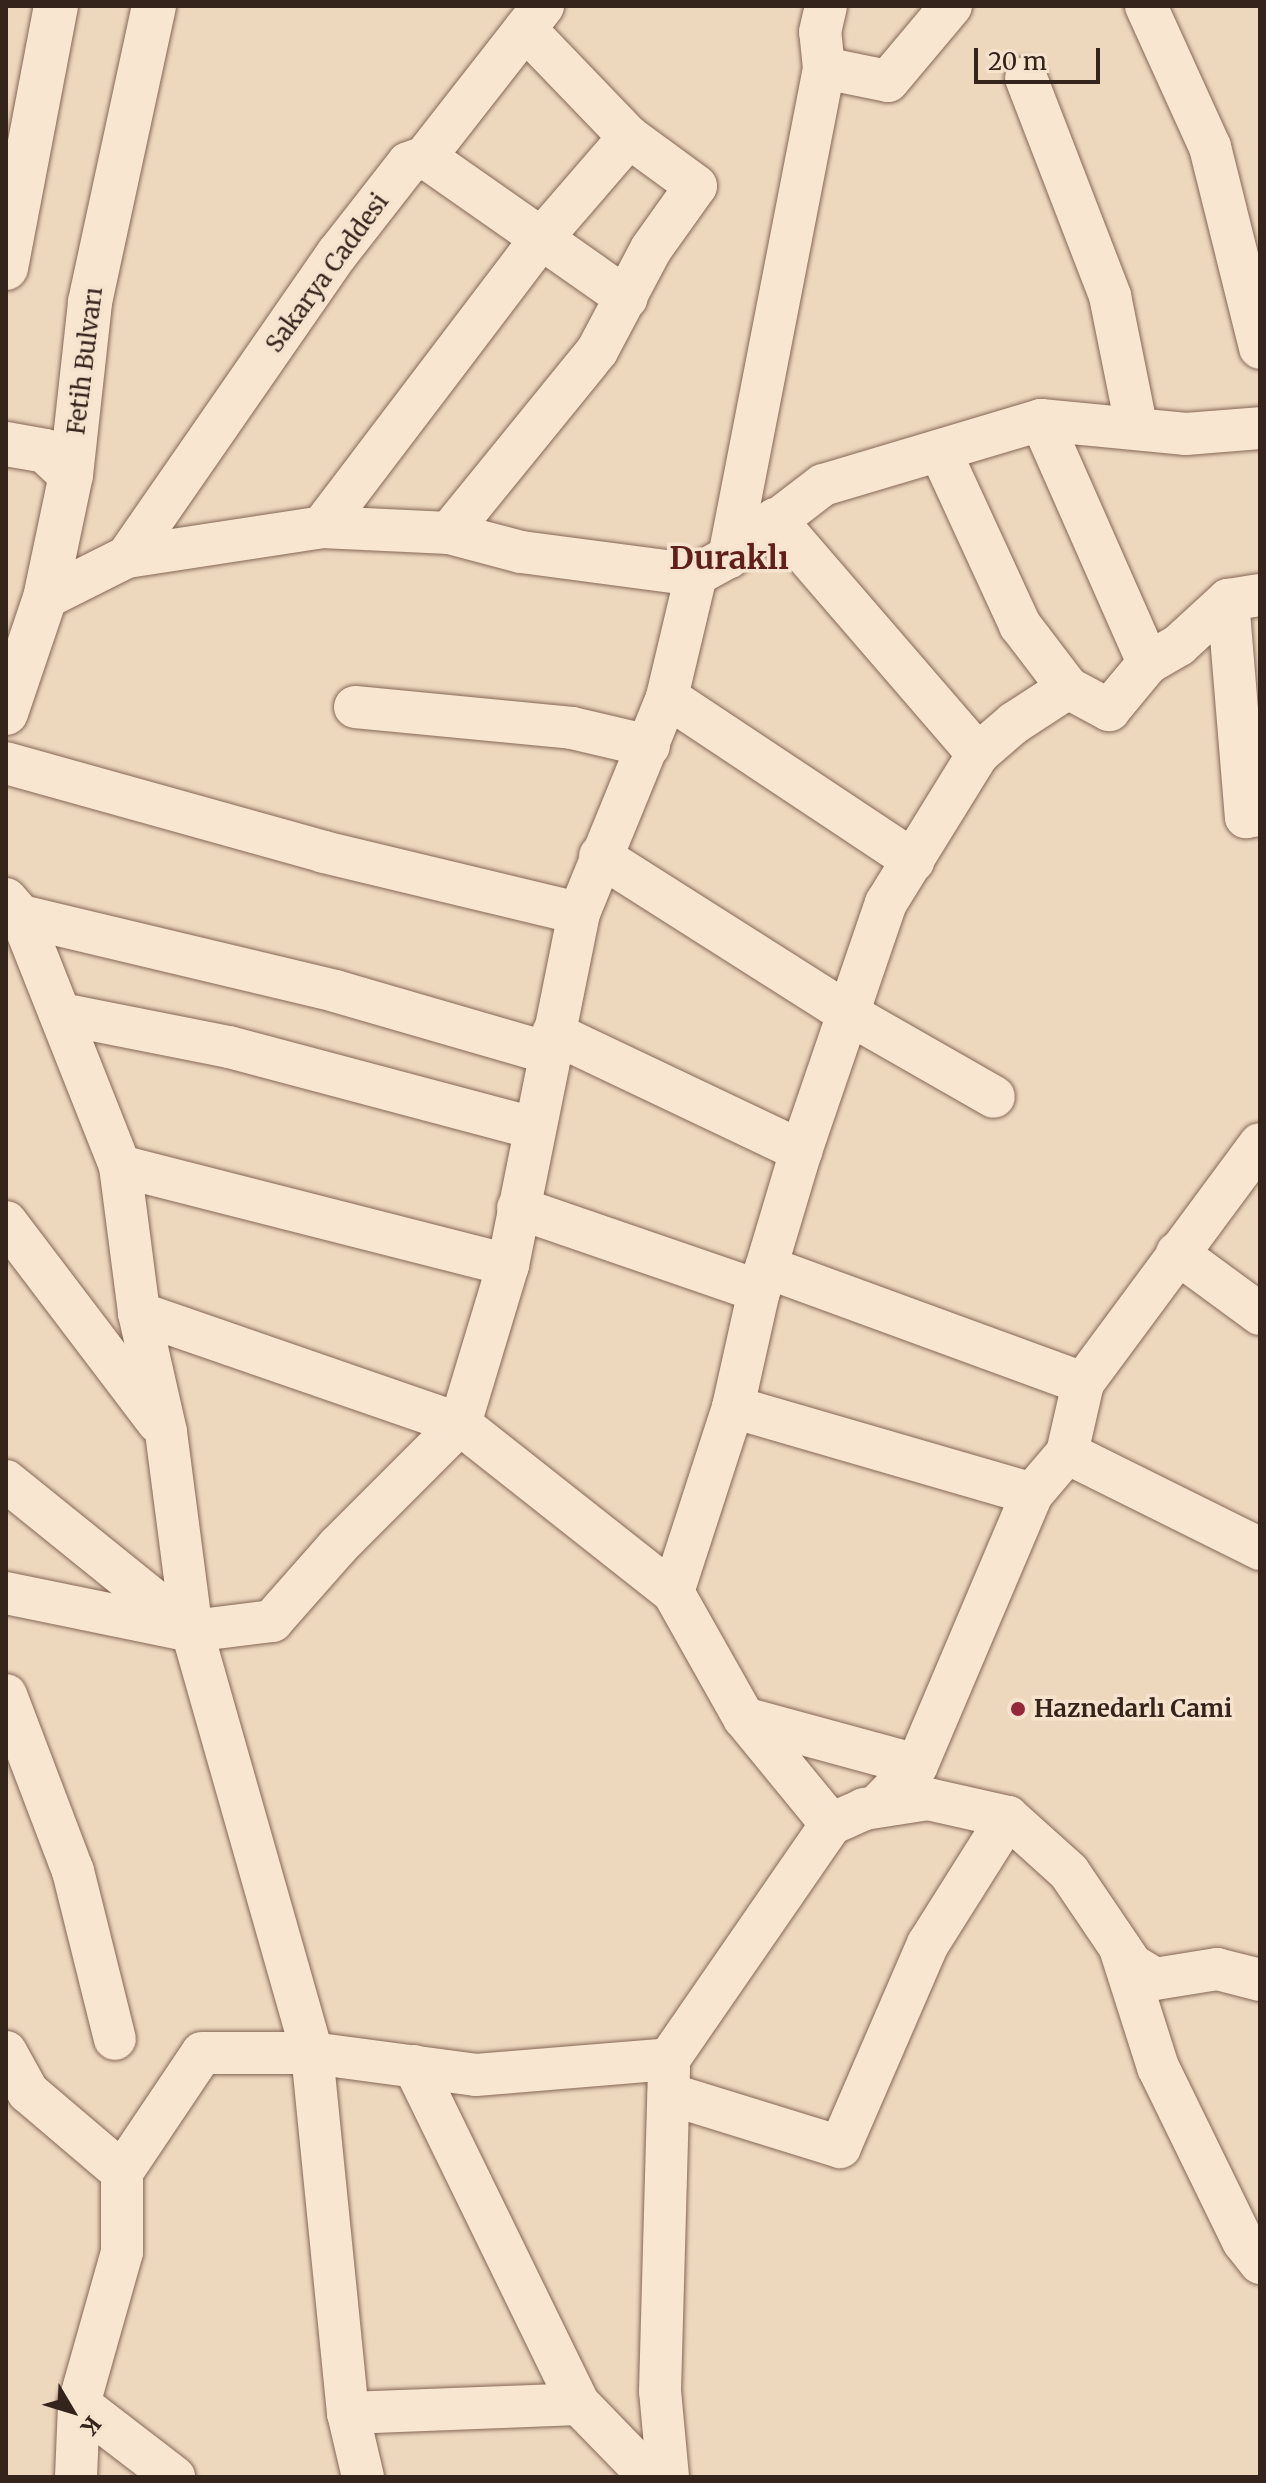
<!DOCTYPE html>
<html>
<head>
<meta charset="utf-8">
<style>
	body { margin:0 }
	#map { position:relative; width:1266px; height:2483px; overflow:hidden; background:#edd8be; font-family:Merriweather,serif }
	div>[style] { position:absolute }
	.roads { filter:drop-shadow(0 0 2px #856857) drop-shadow(0 0 2px #856857) }
	.street>* { height:42px; margin:-21px; padding:0 21px; transform-origin:21px; border-radius:21px; background:#f8e6d1 }
	.secondary>* { height:44px; margin:-22px; padding:0 22px; transform-origin:22px; border-radius:22px; background:#f8e6d1 }
	.dots>* { width:22px; height:22px; translate:-50% -50%; box-sizing:border-box; border:4px solid #f5e3ce; border-radius:50% }
	span { translate:-50% -50%; white-space:nowrap; text-align:center; line-height:1.15; -webkit-text-stroke:7px #f5e3ce; paint-order:stroke }
	.street-label { font-size:24px; color:#35241c }
	.poi-label { font-size:24px; color:#35241c; font-weight:700 }
	.left { translate:0 -50%; text-align:left }
	.district-label { font-size:32px; color:#611f1c; font-weight:700 }
	.frame { position:absolute; inset:0; border:8px solid #35241c; pointer-events:none }
	.north { position:absolute; left:32px; top:2371px; width:80px; height:80px; -webkit-text-stroke:6px #f5e3ce; paint-order:stroke; rotate:128deg; font-size:22px; font-weight:700; line-height:32px; text-align:center; color:#35241c }
	.north::after { content:''; display:block; margin:auto; width:28px; height:36px; background:#35241c; clip-path:polygon(50% 0,100% 100%,50% 72%,0 100%) }
	.scale { position:absolute; left:974px; top:48px; width:126px; height:36px; box-sizing:border-box; border:4px solid #35241c; border-top:0; padding-left:10px; font-size:24px; line-height:28px; white-space:nowrap; color:#35241c; -webkit-text-stroke:6px #f5e3ce; paint-order:stroke }
</style>
</head>
<body>
<div id="map">
	<div class="roads">
		<div class="street">
			<div style="left:1146px;top:6px;width:155px;rotate:65.6deg"></div>
			<div style="left:1210px;top:147px;width:207px;rotate:76deg"></div>
			<div style="left:824px;top:68px;width:65px;rotate:11.5deg"></div>
			<div style="left:888px;top:81px;width:98px;rotate:-50deg"></div>
			<div style="left:1026px;top:78px;width:234px;rotate:68.9deg"></div>
			<div style="left:1110px;top:296px;width:132px;rotate:78.6deg"></div>
			<div style="left:425px;top:157px;width:246px;rotate:35deg"></div>
			<div style="left:1041px;top:420px;width:266px;rotate:66.2deg"></div>
			<div style="left:940px;top:451px;width:192px;rotate:65.3deg"></div>
			<div style="left:1020px;top:625px;width:79px;rotate:52.7deg"></div>
			<div style="left:775px;top:519px;width:311px;rotate:49.2deg"></div>
			<div style="left:322px;top:527px;width:362px;rotate:-52.8deg"></div>
			<div style="left:541px;top:239px;width:135px;rotate:-49.2deg"></div>
			<div style="left:449px;top:533px;width:235px;rotate:-50.9deg"></div>
			<div style="left:597px;top:351px;width:115px;rotate:-62.1deg"></div>
			<div style="left:651px;top:249px;width:77px;rotate:-54.5deg"></div>
			<div style="left:696px;top:186px;width:83px;rotate:-143.8deg"></div>
			<div style="left:629px;top:137px;width:150px;rotate:-133.9deg"></div>
			<div style="left:127px;top:557px;width:369px;rotate:-55.3deg"></div>
			<div style="left:337px;top:254px;width:115px;rotate:-52deg"></div>
			<div style="left:408px;top:163px;width:18px;rotate:-19deg"></div>
			<div style="left:425px;top:157px;width:192px;rotate:-52deg"></div>
			<div style="left:729px;top:557px;width:498px;rotate:-79deg"></div>
			<div style="left:824px;top:68px;width:36px;rotate:-96deg"></div>
			<div style="left:820px;top:32px;width:27px;rotate:-77deg"></div>
			<div style="left:45px;top:598px;width:92px;rotate:-26.6deg"></div>
			<div style="left:127px;top:557px;width:197px;rotate:-8.7deg"></div>
			<div style="left:322px;top:527px;width:127px;rotate:2.7deg"></div>
			<div style="left:449px;top:533px;width:74px;rotate:14.8deg"></div>
			<div style="left:521px;top:552px;width:177px;rotate:7.5deg"></div>
			<div style="left:696px;top:575px;width:38px;rotate:-29deg"></div>
			<div style="left:729px;top:557px;width:118px;rotate:-37.5deg"></div>
			<div style="left:823px;top:485px;width:227px;rotate:-16.6deg"></div>
			<div style="left:1041px;top:420px;width:146px;rotate:5.5deg"></div>
			<div style="left:1186px;top:434px;width:74px;rotate:-4.6deg"></div>
			<div style="left:1228px;top:600px;width:218px;rotate:85.3deg"></div>
			<div style="left:1246px;top:817px;width:14px;rotate:-8deg"></div>
			<div style="left:667px;top:697px;width:296px;rotate:33.6deg"></div>
			<div style="left:355px;top:707px;width:218px;rotate:5.5deg"></div>
			<div style="left:572px;top:728px;width:79px;rotate:13.2deg"></div>
			<div style="left:6px;top:763px;width:330px;rotate:15.6deg"></div>
			<div style="left:324px;top:852px;width:262px;rotate:13.5deg"></div>
			<div style="left:600px;top:856px;width:293px;rotate:32.4deg"></div>
			<div style="left:847px;top:1013px;width:169px;rotate:29.7deg"></div>
			<div style="left:6px;top:899px;width:23px;rotate:49deg"></div>
			<div style="left:21px;top:916px;width:269px;rotate:68.4deg"></div>
			<div style="left:120px;top:1166px;width:148px;rotate:82.6deg"></div>
			<div style="left:139px;top:1313px;width:122px;rotate:77.2deg"></div>
			<div style="left:166px;top:1432px;width:201px;rotate:82.6deg"></div>
			<div style="left:192px;top:1631px;width:81px;rotate:-7.1deg"></div>
			<div style="left:272px;top:1621px;width:101px;rotate:-48.6deg"></div>
			<div style="left:339px;top:1545px;width:171px;rotate:-45deg"></div>
			<div style="left:460px;top:1424px;width:166px;rotate:-73.2deg"></div>
			<div style="left:508px;top:1265px;width:359px;rotate:-78.6deg"></div>
			<div style="left:579px;top:913px;width:233px;rotate:-67.8deg"></div>
			<div style="left:667px;top:697px;width:125px;rotate:-76.6deg"></div>
			<div style="left:21px;top:916px;width:323px;rotate:13.4deg"></div>
			<div style="left:335px;top:991px;width:222px;rotate:16.2deg"></div>
			<div style="left:62px;top:1014px;width:170px;rotate:11.2deg"></div>
			<div style="left:229px;top:1047px;width:315px;rotate:14.9deg"></div>
			<div style="left:553px;top:1033px;width:275px;rotate:25.4deg"></div>
			<div style="left:120px;top:1166px;width:400px;rotate:14.3deg"></div>
			<div style="left:518px;top:1208px;width:255px;rotate:19deg"></div>
			<div style="left:6px;top:1222px;width:251px;rotate:52.8deg"></div>
			<div style="left:1177px;top:1253px;width:103px;rotate:36.3deg"></div>
			<div style="left:766px;top:1267px;width:338px;rotate:20.1deg"></div>
			<div style="left:139px;top:1313px;width:340px;rotate:19.1deg"></div>
			<div style="left:460px;top:1424px;width:271px;rotate:38.3deg"></div>
			<div style="left:673px;top:1592px;width:145px;rotate:60.6deg"></div>
			<div style="left:744px;top:1718px;width:137px;rotate:50.6deg"></div>
			<div style="left:831px;top:1824px;width:36px;rotate:-24deg"></div>
			<div style="left:864px;top:1809px;width:65px;rotate:-8.9deg"></div>
			<div style="left:928px;top:1799px;width:82px;rotate:12.7deg"></div>
			<div style="left:1008px;top:1817px;width:82px;rotate:42deg"></div>
			<div style="left:1069px;top:1872px;width:112px;rotate:55.9deg"></div>
			<div style="left:1132px;top:1965px;width:27px;rotate:31deg"></div>
			<div style="left:1155px;top:1979px;width:63px;rotate:-9.2deg"></div>
			<div style="left:1217px;top:1969px;width:44px;rotate:14.3deg"></div>
			<div style="left:733px;top:1407px;width:311px;rotate:16.2deg"></div>
			<div style="left:1067px;top:1453px;width:216px;rotate:26.4deg"></div>
			<div style="left:6px;top:1481px;width:239px;rotate:38.9deg"></div>
			<div style="left:192px;top:1631px;width:439px;rotate:74.1deg"></div>
			<div style="left:312px;top:2053px;width:362px;rotate:84.3deg"></div>
			<div style="left:348px;top:2413px;width:66px;rotate:76.8deg"></div>
			<div style="left:673px;top:1592px;width:194px;rotate:-72deg"></div>
			<div style="left:733px;top:1407px;width:119px;rotate:-77.4deg"></div>
			<div style="left:759px;top:1291px;width:146px;rotate:-73.3deg"></div>
			<div style="left:801px;top:1151px;width:262px;rotate:-71.1deg"></div>
			<div style="left:886px;top:903px;width:175px;rotate:-58.3deg"></div>
			<div style="left:978px;top:754px;width:48px;rotate:-40.7deg"></div>
			<div style="left:1014px;top:723px;width:64px;rotate:-32.9deg"></div>
			<div style="left:1068px;top:688px;width:47px;rotate:28.2deg"></div>
			<div style="left:1109px;top:710px;width:61px;rotate:-50.3deg"></div>
			<div style="left:1148px;top:663px;width:36px;rotate:-30deg"></div>
			<div style="left:1179px;top:645px;width:67px;rotate:-42.6deg"></div>
			<div style="left:1228px;top:600px;width:32px;rotate:-9deg"></div>
			<div style="left:6px;top:1593px;width:185px;rotate:11.6deg"></div>
			<div style="left:6px;top:1695px;width:188px;rotate:69.2deg"></div>
			<div style="left:73px;top:1871px;width:173px;rotate:76deg"></div>
			<div style="left:744px;top:1718px;width:179px;rotate:15.2deg"></div>
			<div style="left:877px;top:1806px;width:57px;rotate:-45.7deg"></div>
			<div style="left:917px;top:1765px;width:294px;rotate:-67deg"></div>
			<div style="left:1032px;top:1494px;width:54px;rotate:-49.5deg"></div>
			<div style="left:1067px;top:1453px;width:72px;rotate:-77.1deg"></div>
			<div style="left:1083px;top:1383px;width:297px;rotate:-53.5deg"></div>
			<div style="left:1120px;top:1948px;width:125px;rotate:72.3deg"></div>
			<div style="left:1158px;top:2067px;width:194px;rotate:64deg"></div>
			<div style="left:1243px;top:2241px;width:28px;rotate:52deg"></div>
			<div style="left:6px;top:2052px;width:46px;rotate:61.2deg"></div>
			<div style="left:28px;top:2092px;width:123px;rotate:40.4deg"></div>
			<div style="left:414px;top:2066px;width:376px;rotate:64deg"></div>
			<div style="left:669px;top:2094px;width:179px;rotate:17.2deg"></div>
			<div style="left:840px;top:2147px;width:221px;rotate:-66.6deg"></div>
			<div style="left:928px;top:1944px;width:150px;rotate:-57.8deg"></div>
			<div style="left:79px;top:2404px;width:158px;rotate:-74.2deg"></div>
			<div style="left:122px;top:2252px;width:80px;rotate:-90deg"></div>
			<div style="left:122px;top:2172px;width:143px;rotate:-56.1deg"></div>
			<div style="left:202px;top:2053px;width:110px"></div>
			<div style="left:312px;top:2053px;width:165px;rotate:7.6deg"></div>
			<div style="left:476px;top:2075px;width:194px;rotate:-4.7deg"></div>
			<div style="left:669px;top:2059px;width:285px;rotate:-55.4deg"></div>
			<div style="left:348px;top:2413px;width:231px;rotate:-2.2deg"></div>
			<div style="left:579px;top:2404px;width:102px;rotate:45.8deg"></div>
			<div style="left:76px;top:2477px;width:73px;rotate:-87.6deg"></div>
			<div style="left:79px;top:2404px;width:120px;rotate:37.5deg"></div>
			<div style="left:668px;top:2477px;width:86px;rotate:-95.3deg"></div>
			<div style="left:660px;top:2391px;width:323px;rotate:-88.4deg"></div>
		</div>
		<div class="secondary">
			<div style="left:6px;top:268px;width:267px;rotate:-79.2deg"></div>
			<div style="left:6px;top:444px;width:40px;rotate:10deg"></div>
			<div style="left:45px;top:451px;width:35px;rotate:43deg"></div>
			<div style="left:6px;top:713px;width:121px;rotate:-71.3deg"></div>
			<div style="left:45px;top:598px;width:126px;rotate:-78.1deg"></div>
			<div style="left:71px;top:475px;width:174px;rotate:-83.7deg"></div>
			<div style="left:90px;top:302px;width:303px;rotate:-77.8deg"></div>
		</div>
	</div>
	<div class="dots">
		<div style="left:1018px;top:1709px;background:#94283a"></div>
	</div>
	<div class="street-label">
		<span style="left:327px;top:273px;rotate:-54deg">Sakarya Caddesi</span>
		<span style="left:85px;top:361px;rotate:-83deg">Fetih Bulvarı</span>
	</div>
	<div class="poi-label">
		<span class="left" style="left:1034px;top:1709px">Haznedarlı Cami</span>
	</div>
	<div class="district-label">
		<span style="left:729px;top:558px">Duraklı</span>
	</div>
	<div class="frame"></div>
	<div class="north">K</div>
	<div class="scale">20 m</div>
</div>
</body>
</html>
